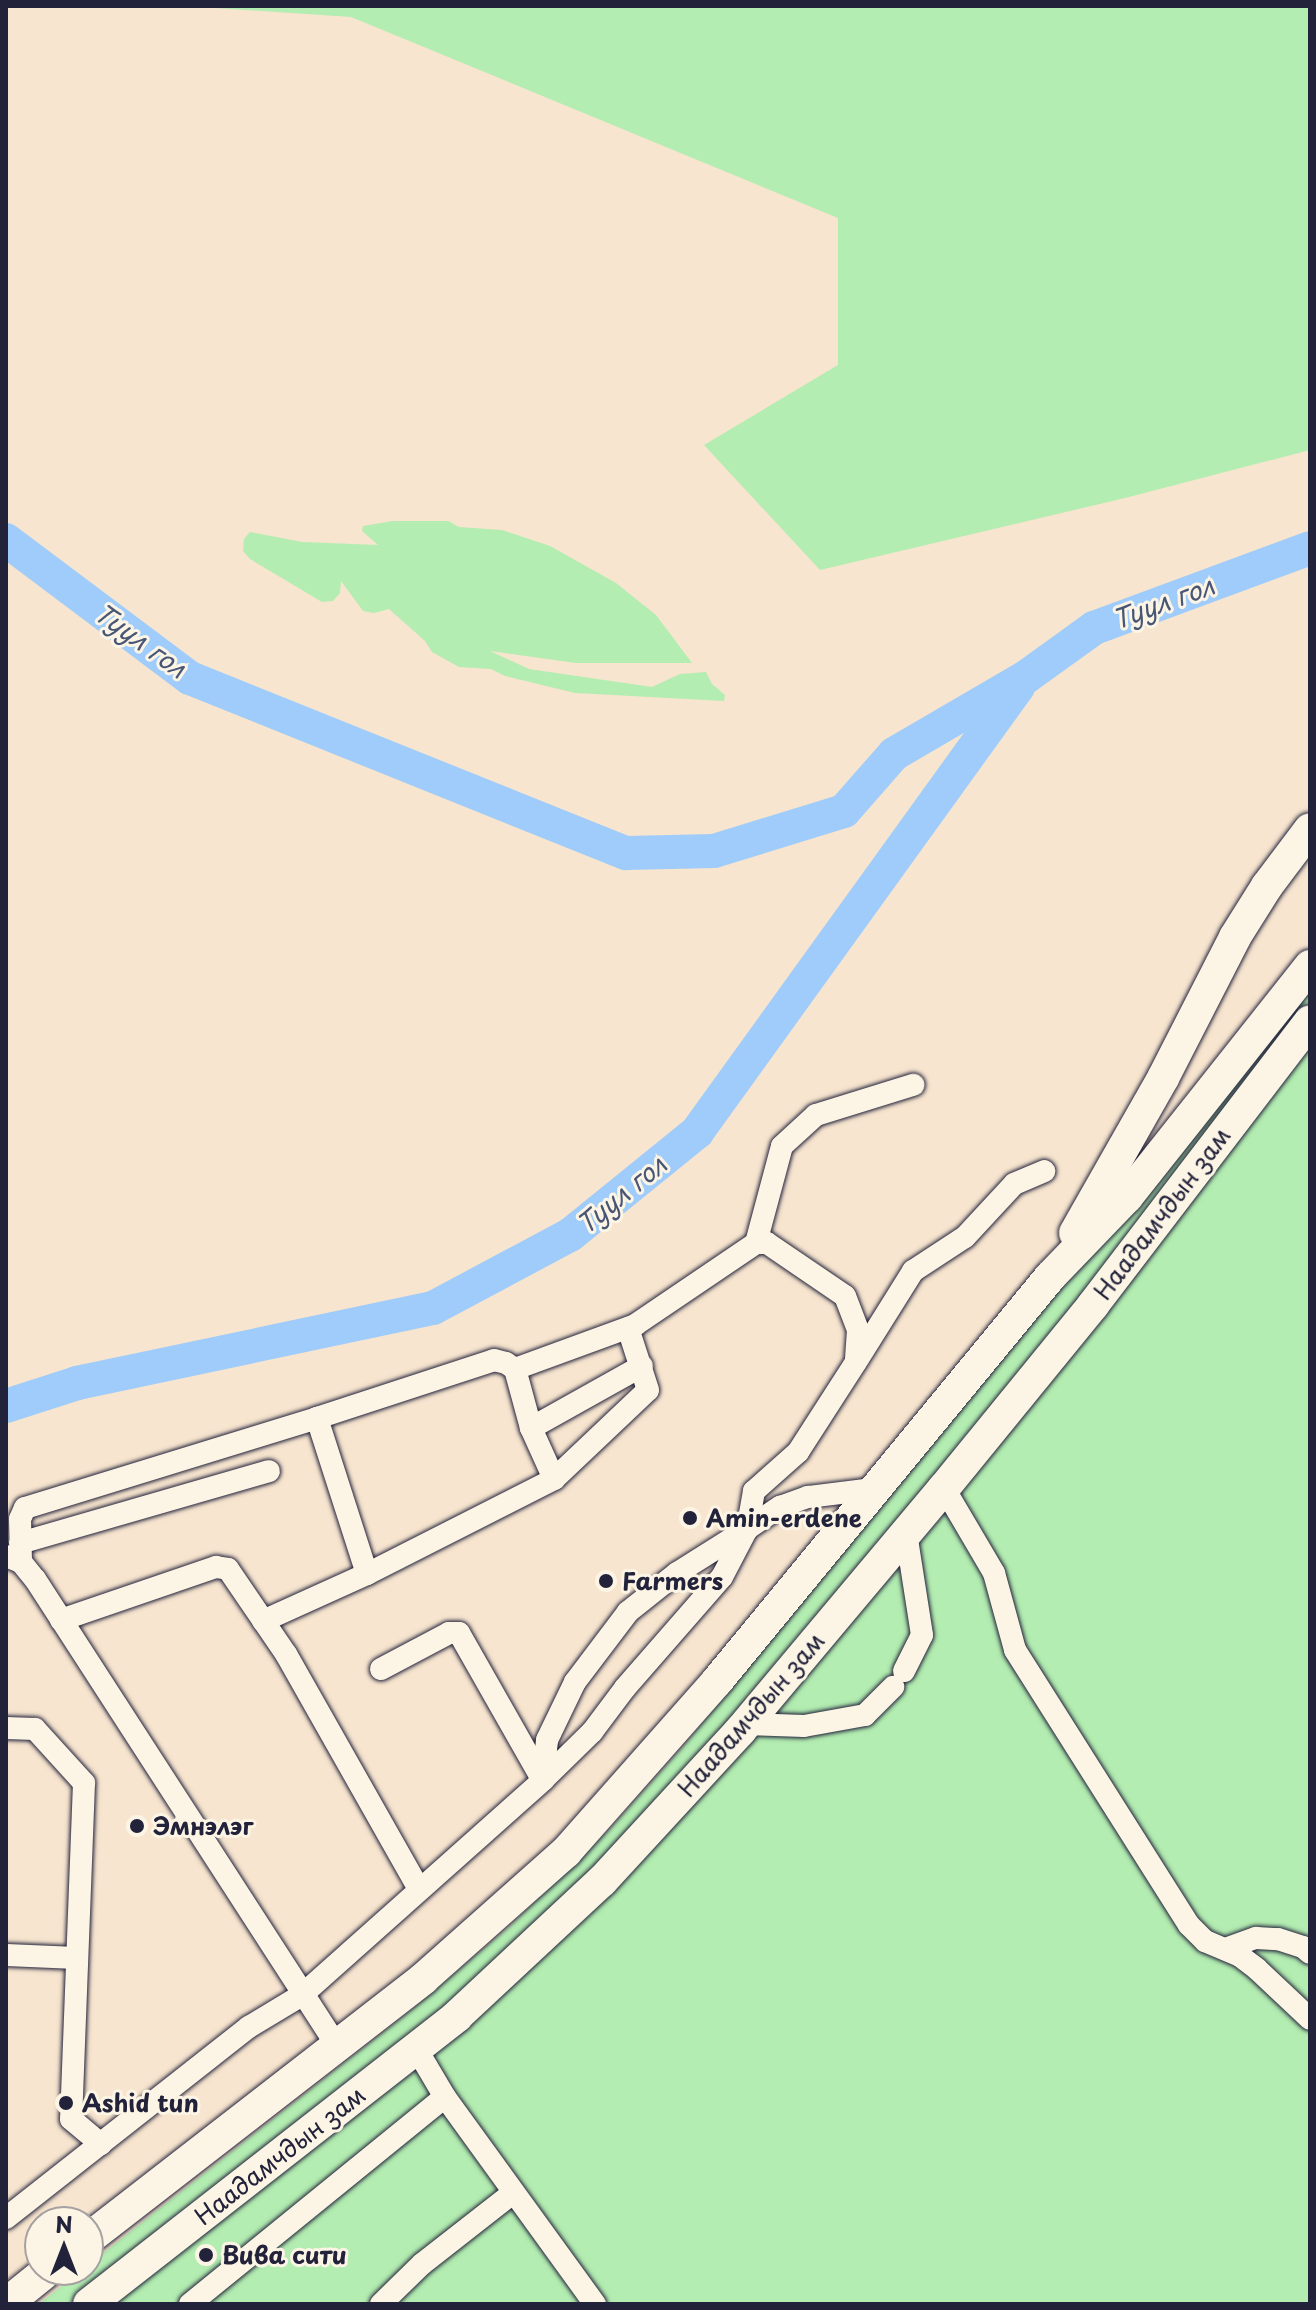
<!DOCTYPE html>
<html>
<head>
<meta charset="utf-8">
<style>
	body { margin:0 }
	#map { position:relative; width:1316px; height:2310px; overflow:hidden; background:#f7e5cf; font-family:"Playpen Sans",sans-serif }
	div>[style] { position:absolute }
	.green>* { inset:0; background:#b3edb1 }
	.river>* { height:34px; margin:-17px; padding:0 17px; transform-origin:17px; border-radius:17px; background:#9fccfa }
	.roads { filter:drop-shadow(0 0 2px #22223b) drop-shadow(0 0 2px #22223b) }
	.minor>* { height:22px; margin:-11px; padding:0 11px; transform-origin:11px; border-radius:11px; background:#fcf5e5 }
	.highway>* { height:32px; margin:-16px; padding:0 16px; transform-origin:16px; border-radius:16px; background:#fcf5e5 }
	.dots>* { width:22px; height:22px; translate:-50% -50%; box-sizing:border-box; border:4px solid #fcf5e5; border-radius:50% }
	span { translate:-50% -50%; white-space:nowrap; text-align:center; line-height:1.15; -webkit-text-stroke:6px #fcf5e5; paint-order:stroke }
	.street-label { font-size:24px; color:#22223b }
	.poi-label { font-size:24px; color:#22223b; font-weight:700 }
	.left { translate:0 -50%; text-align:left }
	.water-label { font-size:26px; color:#485574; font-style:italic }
	.frame { position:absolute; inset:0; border:8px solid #22223b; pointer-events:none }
	.north { position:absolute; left:24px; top:2206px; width:80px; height:80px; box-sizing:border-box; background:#fcf5e5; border:2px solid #a5a1a1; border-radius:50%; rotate:0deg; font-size:22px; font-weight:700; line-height:32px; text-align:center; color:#22223b }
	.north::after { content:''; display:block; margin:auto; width:28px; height:36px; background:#22223b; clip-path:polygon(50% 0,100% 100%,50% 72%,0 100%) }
</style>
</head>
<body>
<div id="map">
	<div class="green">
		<div style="clip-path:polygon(184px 6px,1310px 6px,1310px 450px,1125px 498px,820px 570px,704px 445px,838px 365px,838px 218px,351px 17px)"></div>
		<div style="clip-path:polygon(393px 521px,448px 521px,459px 527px,502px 530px,550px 546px,616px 583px,656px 615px,692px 663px,576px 663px,490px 651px,529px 669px,652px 687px,680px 674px,706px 672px,712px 684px,725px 695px,724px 701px,575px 693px,505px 676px,491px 669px,459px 667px,432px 652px,425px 641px,389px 609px,374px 613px,363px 611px,341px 581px,340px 593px,333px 601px,322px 602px,250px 559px,243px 551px,244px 539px,250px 532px,302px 542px,378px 545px,362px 531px,363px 526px)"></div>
		<div style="clip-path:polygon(1310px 974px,1310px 2304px,39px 2304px,82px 2270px,88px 2270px,88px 2265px,415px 2007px,508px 1928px,609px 1830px,686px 1743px)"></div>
	</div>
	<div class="river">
		<div style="left:6px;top:540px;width:230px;rotate:36.9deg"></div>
		<div style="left:190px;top:678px;width:470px;rotate:21.9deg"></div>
		<div style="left:626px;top:853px;width:88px;rotate:-1.3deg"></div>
		<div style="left:714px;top:851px;width:136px;rotate:-17.1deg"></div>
		<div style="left:844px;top:811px;width:76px;rotate:-48.7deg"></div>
		<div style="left:894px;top:754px;width:153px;rotate:-30.3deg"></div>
		<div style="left:1026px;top:677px;width:84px;rotate:-35.8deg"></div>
		<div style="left:1094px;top:628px;width:230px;rotate:-20.3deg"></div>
		<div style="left:6px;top:1406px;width:75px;rotate:-17.9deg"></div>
		<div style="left:77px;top:1383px;width:364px;rotate:-11.9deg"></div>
		<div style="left:433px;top:1308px;width:155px;rotate:-28.1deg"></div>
		<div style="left:570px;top:1235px;width:164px;rotate:-39deg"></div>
		<div style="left:697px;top:1132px;width:549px;rotate:-54.2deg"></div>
	</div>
	<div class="roads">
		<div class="minor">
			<div style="left:756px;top:1243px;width:100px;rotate:-75deg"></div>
			<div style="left:782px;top:1146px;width:46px;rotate:-42.4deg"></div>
			<div style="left:816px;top:1115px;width:102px;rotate:-17.2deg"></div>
			<div style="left:858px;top:1359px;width:104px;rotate:-58deg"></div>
			<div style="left:913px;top:1271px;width:62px;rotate:-33.2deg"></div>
			<div style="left:965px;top:1237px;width:72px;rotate:-47.2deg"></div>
			<div style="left:1014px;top:1184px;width:33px;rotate:-23deg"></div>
			<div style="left:515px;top:1369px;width:128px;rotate:-20.1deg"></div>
			<div style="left:635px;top:1325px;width:146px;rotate:-34.1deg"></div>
			<div style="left:756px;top:1243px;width:11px"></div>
			<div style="left:767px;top:1243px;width:94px;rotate:34.2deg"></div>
			<div style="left:845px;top:1296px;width:36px;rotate:69deg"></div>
			<div style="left:858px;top:1330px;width:32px;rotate:94deg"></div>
			<div style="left:856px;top:1362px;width:107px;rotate:122.8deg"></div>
			<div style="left:798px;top:1452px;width:59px;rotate:138.4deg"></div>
			<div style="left:754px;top:1491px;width:39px;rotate:100deg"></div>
			<div style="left:747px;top:1529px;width:83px;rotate:147.8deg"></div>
			<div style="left:677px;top:1573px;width:63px;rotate:141.5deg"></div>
			<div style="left:628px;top:1612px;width:88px;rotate:127.1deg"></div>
			<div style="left:575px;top:1682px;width:64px;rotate:115.8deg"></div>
			<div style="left:547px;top:1740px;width:40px;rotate:95.7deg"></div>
			<div style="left:531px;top:1428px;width:127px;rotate:-29.2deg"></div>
			<div style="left:944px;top:1488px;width:99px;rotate:59.5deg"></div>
			<div style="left:994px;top:1573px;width:80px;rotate:74.7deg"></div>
			<div style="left:1015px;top:1650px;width:325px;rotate:57.7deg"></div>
			<div style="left:1189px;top:1925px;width:23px;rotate:45deg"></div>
			<div style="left:1205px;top:1941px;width:38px;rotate:23deg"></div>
			<div style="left:1240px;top:1956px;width:21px;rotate:37deg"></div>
			<div style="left:1257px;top:1969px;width:73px;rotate:43.3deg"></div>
			<div style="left:20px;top:1543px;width:259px;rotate:-16.1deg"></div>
			<div style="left:6px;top:1556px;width:16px;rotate:22deg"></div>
			<div style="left:21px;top:1562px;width:22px;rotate:51deg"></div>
			<div style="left:35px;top:1579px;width:556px;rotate:57.11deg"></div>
			<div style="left:21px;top:1562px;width:43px;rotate:-91.3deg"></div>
			<div style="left:20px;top:1519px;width:12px;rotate:-66deg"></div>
			<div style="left:25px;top:1508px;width:306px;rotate:-17.1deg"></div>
			<div style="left:367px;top:1574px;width:164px;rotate:-107.8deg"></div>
			<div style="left:317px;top:1418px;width:186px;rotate:-18.1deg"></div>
			<div style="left:494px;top:1360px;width:12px;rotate:14deg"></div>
			<div style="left:506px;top:1363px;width:11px;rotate:34deg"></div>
			<div style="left:515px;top:1369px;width:61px;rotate:74.8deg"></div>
			<div style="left:531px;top:1428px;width:56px;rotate:65.7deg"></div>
			<div style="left:61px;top:1620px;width:164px;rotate:-18.9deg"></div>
			<div style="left:216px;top:1567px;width:12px;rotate:9deg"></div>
			<div style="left:228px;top:1569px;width:103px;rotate:55.7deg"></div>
			<div style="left:286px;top:1654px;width:270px;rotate:60.5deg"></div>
			<div style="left:263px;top:1621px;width:114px;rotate:-24.3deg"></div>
			<div style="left:367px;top:1574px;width:210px;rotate:-26.9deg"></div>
			<div style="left:554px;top:1479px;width:129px;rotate:-43.4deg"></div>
			<div style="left:648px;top:1390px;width:65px;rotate:-107.9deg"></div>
			<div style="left:381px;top:1669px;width:77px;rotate:-27.9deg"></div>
			<div style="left:449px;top:1633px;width:10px"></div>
			<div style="left:459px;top:1633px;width:168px;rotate:60.4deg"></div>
			<div style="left:904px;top:1671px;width:40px;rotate:-63.4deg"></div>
			<div style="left:922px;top:1635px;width:103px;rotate:-98.9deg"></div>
			<div style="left:746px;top:1724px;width:58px;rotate:2deg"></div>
			<div style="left:804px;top:1726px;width:62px;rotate:-10.2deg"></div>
			<div style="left:865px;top:1715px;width:40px;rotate:-45deg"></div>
			<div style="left:6px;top:1728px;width:29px;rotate:2deg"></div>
			<div style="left:35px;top:1729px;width:73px;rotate:47.8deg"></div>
			<div style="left:84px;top:1783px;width:336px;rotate:92.2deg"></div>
			<div style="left:71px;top:2119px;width:39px;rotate:40deg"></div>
			<div style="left:1225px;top:1949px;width:33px;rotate:-20deg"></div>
			<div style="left:1256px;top:1938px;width:22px;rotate:3deg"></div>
			<div style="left:1278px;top:1939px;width:26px;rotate:18deg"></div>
			<div style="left:1303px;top:1947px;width:9px;rotate:41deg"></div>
			<div style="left:6px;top:1955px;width:71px;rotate:2.4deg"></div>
			<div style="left:416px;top:2048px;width:57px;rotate:59.4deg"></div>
			<div style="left:445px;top:2097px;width:256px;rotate:54.1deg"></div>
			<div style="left:6px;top:2218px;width:309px;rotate:-38.2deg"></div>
			<div style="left:249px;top:2027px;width:62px;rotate:-31.1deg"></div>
			<div style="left:302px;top:1995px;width:323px;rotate:-41.7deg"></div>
			<div style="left:543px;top:1780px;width:69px;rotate:-44.4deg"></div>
			<div style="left:592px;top:1732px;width:55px;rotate:-53.1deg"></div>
			<div style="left:625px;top:1688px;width:147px;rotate:-48.9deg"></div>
			<div style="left:722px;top:1577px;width:54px;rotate:-62.5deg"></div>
			<div style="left:747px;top:1529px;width:40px;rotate:-34deg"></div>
			<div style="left:780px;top:1507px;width:30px;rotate:-20deg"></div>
			<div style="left:808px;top:1497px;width:65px;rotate:-7deg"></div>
			<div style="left:190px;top:2304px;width:328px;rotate:-39.1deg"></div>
			<div style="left:381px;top:2304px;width:57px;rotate:-44.3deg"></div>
			<div style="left:422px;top:2264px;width:115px;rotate:-38deg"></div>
		</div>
		<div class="highway">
			<div style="left:1075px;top:1233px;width:178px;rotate:-60.4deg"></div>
			<div style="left:1163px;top:1078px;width:158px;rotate:-62.9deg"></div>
			<div style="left:1235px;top:937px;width:60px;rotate:-57.9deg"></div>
			<div style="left:1267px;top:886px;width:71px;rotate:-53deg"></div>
			<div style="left:88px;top:2239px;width:425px;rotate:-37.8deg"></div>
			<div style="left:424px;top:1978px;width:190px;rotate:-41.6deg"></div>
			<div style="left:566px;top:1852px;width:230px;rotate:-48.5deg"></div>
			<div style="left:718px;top:1680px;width:522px;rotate:-50.52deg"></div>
			<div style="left:1050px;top:1277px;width:111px;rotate:-46.1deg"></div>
			<div style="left:1127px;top:1197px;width:295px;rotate:-51.6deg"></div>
			<div style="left:6px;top:2304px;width:54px;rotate:-39deg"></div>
			<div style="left:89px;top:2304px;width:467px;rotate:-38deg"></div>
			<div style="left:457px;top:2016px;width:198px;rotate:-43deg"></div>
			<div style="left:602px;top:1881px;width:204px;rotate:-47.4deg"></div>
			<div style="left:740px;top:1731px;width:317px;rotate:-50deg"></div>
			<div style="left:944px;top:1488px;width:236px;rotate:-50.8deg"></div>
			<div style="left:1093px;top:1305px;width:357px;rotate:-52.6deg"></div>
		</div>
	</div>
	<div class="dots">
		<div style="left:690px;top:1518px;background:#22223b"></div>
		<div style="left:606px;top:1581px;background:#22223b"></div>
		<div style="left:137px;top:1826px;background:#22223b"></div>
		<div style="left:66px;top:2103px;background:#22223b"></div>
		<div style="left:206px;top:2255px;background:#22223b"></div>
	</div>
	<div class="street-label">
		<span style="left:1162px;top:1213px;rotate:-53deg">Наадамчдын зам</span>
		<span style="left:751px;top:1714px;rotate:-49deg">Наадамчдын зам</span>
		<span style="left:280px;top:2155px;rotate:-38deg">Наадамчдын зам</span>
	</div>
	<div class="poi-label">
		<span class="left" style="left:706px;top:1518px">Amin-erdene</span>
		<span class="left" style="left:622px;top:1581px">Farmers</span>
		<span class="left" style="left:153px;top:1826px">Эмнэлэг</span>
		<span class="left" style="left:82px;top:2103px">Ashid tun</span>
		<span class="left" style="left:222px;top:2255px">Вива сити</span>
	</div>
	<div class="water-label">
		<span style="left:1163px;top:602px;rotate:-20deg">Туул гол</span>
		<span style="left:141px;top:640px;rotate:36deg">Туул гол</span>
		<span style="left:621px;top:1194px;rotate:-39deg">Туул гол</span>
	</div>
	<div class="frame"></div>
	<div class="north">N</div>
</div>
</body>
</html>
